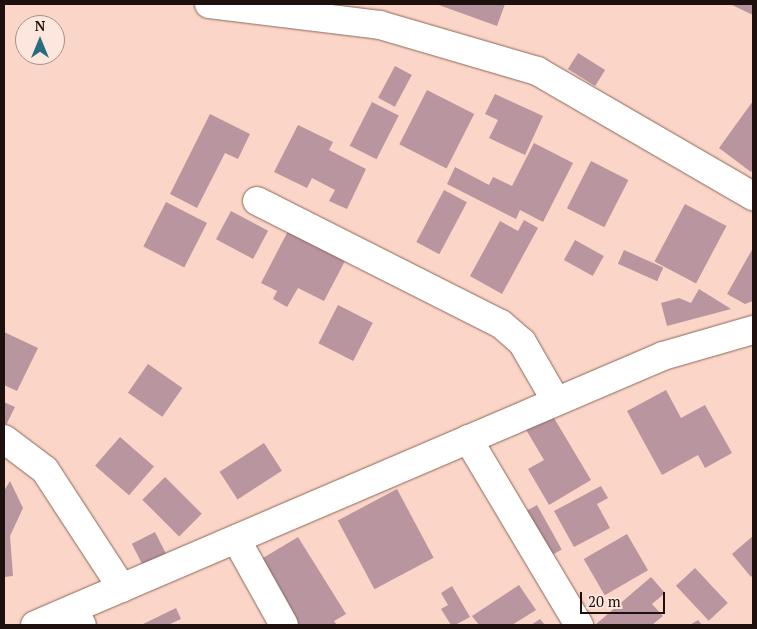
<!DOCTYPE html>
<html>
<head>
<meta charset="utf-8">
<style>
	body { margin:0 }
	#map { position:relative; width:757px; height:629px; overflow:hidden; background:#fbd5c7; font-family:"PT Serif",serif }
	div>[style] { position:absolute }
	.building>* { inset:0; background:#b9959f; transform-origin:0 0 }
	.roads { filter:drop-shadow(0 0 1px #89685b) drop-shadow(0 0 1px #89685b) }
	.minor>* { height:28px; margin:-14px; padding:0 14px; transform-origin:14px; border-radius:14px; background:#fff }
	.tertiary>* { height:28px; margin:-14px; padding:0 14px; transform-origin:14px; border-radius:14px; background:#fff }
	span { translate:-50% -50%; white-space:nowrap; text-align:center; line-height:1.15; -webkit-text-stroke:4.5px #fde6dd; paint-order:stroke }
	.frame { position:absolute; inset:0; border:5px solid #1e110d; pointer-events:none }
	.north { position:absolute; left:15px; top:15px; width:50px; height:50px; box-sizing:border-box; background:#fde6dd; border:1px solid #a4918a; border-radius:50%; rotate:0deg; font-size:14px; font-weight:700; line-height:20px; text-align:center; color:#1e110d }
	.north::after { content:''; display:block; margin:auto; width:18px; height:22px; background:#2a6c7f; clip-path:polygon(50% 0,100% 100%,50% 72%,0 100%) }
	.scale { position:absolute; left:580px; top:592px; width:85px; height:22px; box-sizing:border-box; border:2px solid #1e110d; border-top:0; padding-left:6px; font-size:15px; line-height:18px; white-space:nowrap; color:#1e110d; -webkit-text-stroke:4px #fde6dd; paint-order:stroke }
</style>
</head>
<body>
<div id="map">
	<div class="building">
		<div style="clip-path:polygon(436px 4px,505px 4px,497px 26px)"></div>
		<div style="clip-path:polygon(730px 4px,753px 4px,753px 15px)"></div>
		<div style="left:578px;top:53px;width:32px;height:19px;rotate:32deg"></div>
		<div style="left:395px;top:66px;width:19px;height:36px;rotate:28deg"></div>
		<div style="left:427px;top:90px;width:53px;height:61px;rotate:27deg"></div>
		<div style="clip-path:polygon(495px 94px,543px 116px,525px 155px,489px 138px,498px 120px,485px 114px)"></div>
		<div style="clip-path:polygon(753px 101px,753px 169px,751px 172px,719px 148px)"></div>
		<div style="left:372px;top:102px;width:30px;height:49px;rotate:27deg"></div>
		<div style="clip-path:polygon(210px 114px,250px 134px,238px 159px,225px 153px,197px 208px,170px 194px)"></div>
		<div style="clip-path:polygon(298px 125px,333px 142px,329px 150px,366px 169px,347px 209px,329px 201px,335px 190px,312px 178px,307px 188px,274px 172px)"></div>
		<div style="clip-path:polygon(534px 143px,573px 163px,543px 222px,520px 210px,516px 219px,447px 184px,455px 167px,489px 185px,493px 177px,512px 186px)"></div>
		<div style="left:591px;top:161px;width:42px;height:53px;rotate:27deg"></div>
		<div style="left:444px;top:190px;width:26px;height:59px;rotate:28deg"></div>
		<div style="left:166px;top:202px;width:46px;height:50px;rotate:27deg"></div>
		<div style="left:685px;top:204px;width:47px;height:65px;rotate:28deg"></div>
		<div style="left:231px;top:211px;width:42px;height:32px;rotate:28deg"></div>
		<div style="clip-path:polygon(524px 220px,538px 228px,502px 294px,470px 276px,500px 221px,518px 231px)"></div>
		<div style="clip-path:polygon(288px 231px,345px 261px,324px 301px,298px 288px,287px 307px,273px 299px,277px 291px,261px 283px)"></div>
		<div style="left:575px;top:240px;width:33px;height:23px;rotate:29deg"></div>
		<div style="clip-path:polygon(753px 248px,753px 301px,745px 304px,727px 294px)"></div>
		<div style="left:624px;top:250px;width:43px;height:15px;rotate:24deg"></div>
		<div style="clip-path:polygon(699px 289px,731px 309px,667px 326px,661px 303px,679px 298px,691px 303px)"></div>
		<div style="left:338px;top:305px;width:39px;height:43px;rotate:27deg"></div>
		<div style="clip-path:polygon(4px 332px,38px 348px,17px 391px,4px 385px)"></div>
		<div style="left:148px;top:364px;width:42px;height:35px;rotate:35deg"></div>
		<div style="clip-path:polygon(666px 390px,681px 418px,705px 405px,732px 453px,705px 468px,698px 455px,662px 475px,627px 411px)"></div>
		<div style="clip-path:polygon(4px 402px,15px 407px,6px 425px,4px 423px)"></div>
		<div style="clip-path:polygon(551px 413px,591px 480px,549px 505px,528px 469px,544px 460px,525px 428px)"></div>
		<div style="left:120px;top:437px;width:45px;height:38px;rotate:41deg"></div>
		<div style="left:264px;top:443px;width:33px;height:53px;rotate:57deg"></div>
		<div style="left:165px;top:477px;width:52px;height:32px;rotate:45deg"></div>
		<div style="clip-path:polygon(10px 481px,23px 508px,10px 536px,13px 576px,4px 577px,4px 491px)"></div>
		<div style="clip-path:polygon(601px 486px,608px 498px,597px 504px,610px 528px,574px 547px,554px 511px)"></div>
		<div style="left:397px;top:489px;width:78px;height:67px;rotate:62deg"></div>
		<div style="left:537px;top:505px;width:51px;height:15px;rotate:61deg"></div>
		<div style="left:155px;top:532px;width:28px;height:26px;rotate:63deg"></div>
		<div style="left:627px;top:534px;width:42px;height:50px;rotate:60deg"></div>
		<div style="clip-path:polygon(753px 536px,753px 575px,751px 577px,732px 554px)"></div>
		<div style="clip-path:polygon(298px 537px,346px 614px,334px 621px,337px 625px,299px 625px,258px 561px)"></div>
		<div style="left:695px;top:568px;width:48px;height:26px;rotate:47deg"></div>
		<div style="clip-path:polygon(651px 577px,665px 593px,652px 604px,663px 616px,652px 625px,595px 625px)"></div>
		<div style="clip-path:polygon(519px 585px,536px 610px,512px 625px,479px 625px,472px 616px)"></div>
		<div style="clip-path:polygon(452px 586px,470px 617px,455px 625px,451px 625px,441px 609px,448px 605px,441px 593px)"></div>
		<div style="clip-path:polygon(176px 608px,181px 619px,168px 625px,141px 625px)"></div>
		<div style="clip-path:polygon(540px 619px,545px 625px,531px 625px)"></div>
		<div style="clip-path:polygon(698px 620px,702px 625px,690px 625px)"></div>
	</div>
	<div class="roads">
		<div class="minor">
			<div style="left:209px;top:4px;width:172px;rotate:7deg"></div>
			<div style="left:380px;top:25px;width:164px;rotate:16.3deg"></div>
			<div style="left:537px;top:71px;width:250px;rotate:30.1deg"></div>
			<div style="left:257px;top:201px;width:273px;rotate:26.8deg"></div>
			<div style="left:501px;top:324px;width:28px;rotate:41deg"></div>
			<div style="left:522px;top:342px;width:68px;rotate:60deg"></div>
			<div style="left:4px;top:439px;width:51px;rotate:37.1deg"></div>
			<div style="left:45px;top:470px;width:141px;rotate:56.9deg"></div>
			<div style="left:468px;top:439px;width:217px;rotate:59.2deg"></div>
			<div style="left:236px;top:539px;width:98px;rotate:60.8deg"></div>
			<div style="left:73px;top:609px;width:18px;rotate:61deg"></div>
		</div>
		<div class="tertiary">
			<div style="left:35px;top:625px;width:683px;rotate:-23.19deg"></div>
			<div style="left:663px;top:356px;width:94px;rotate:-16.1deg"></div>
		</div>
	</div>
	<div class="frame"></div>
	<div class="north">N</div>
	<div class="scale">20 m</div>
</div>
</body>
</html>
